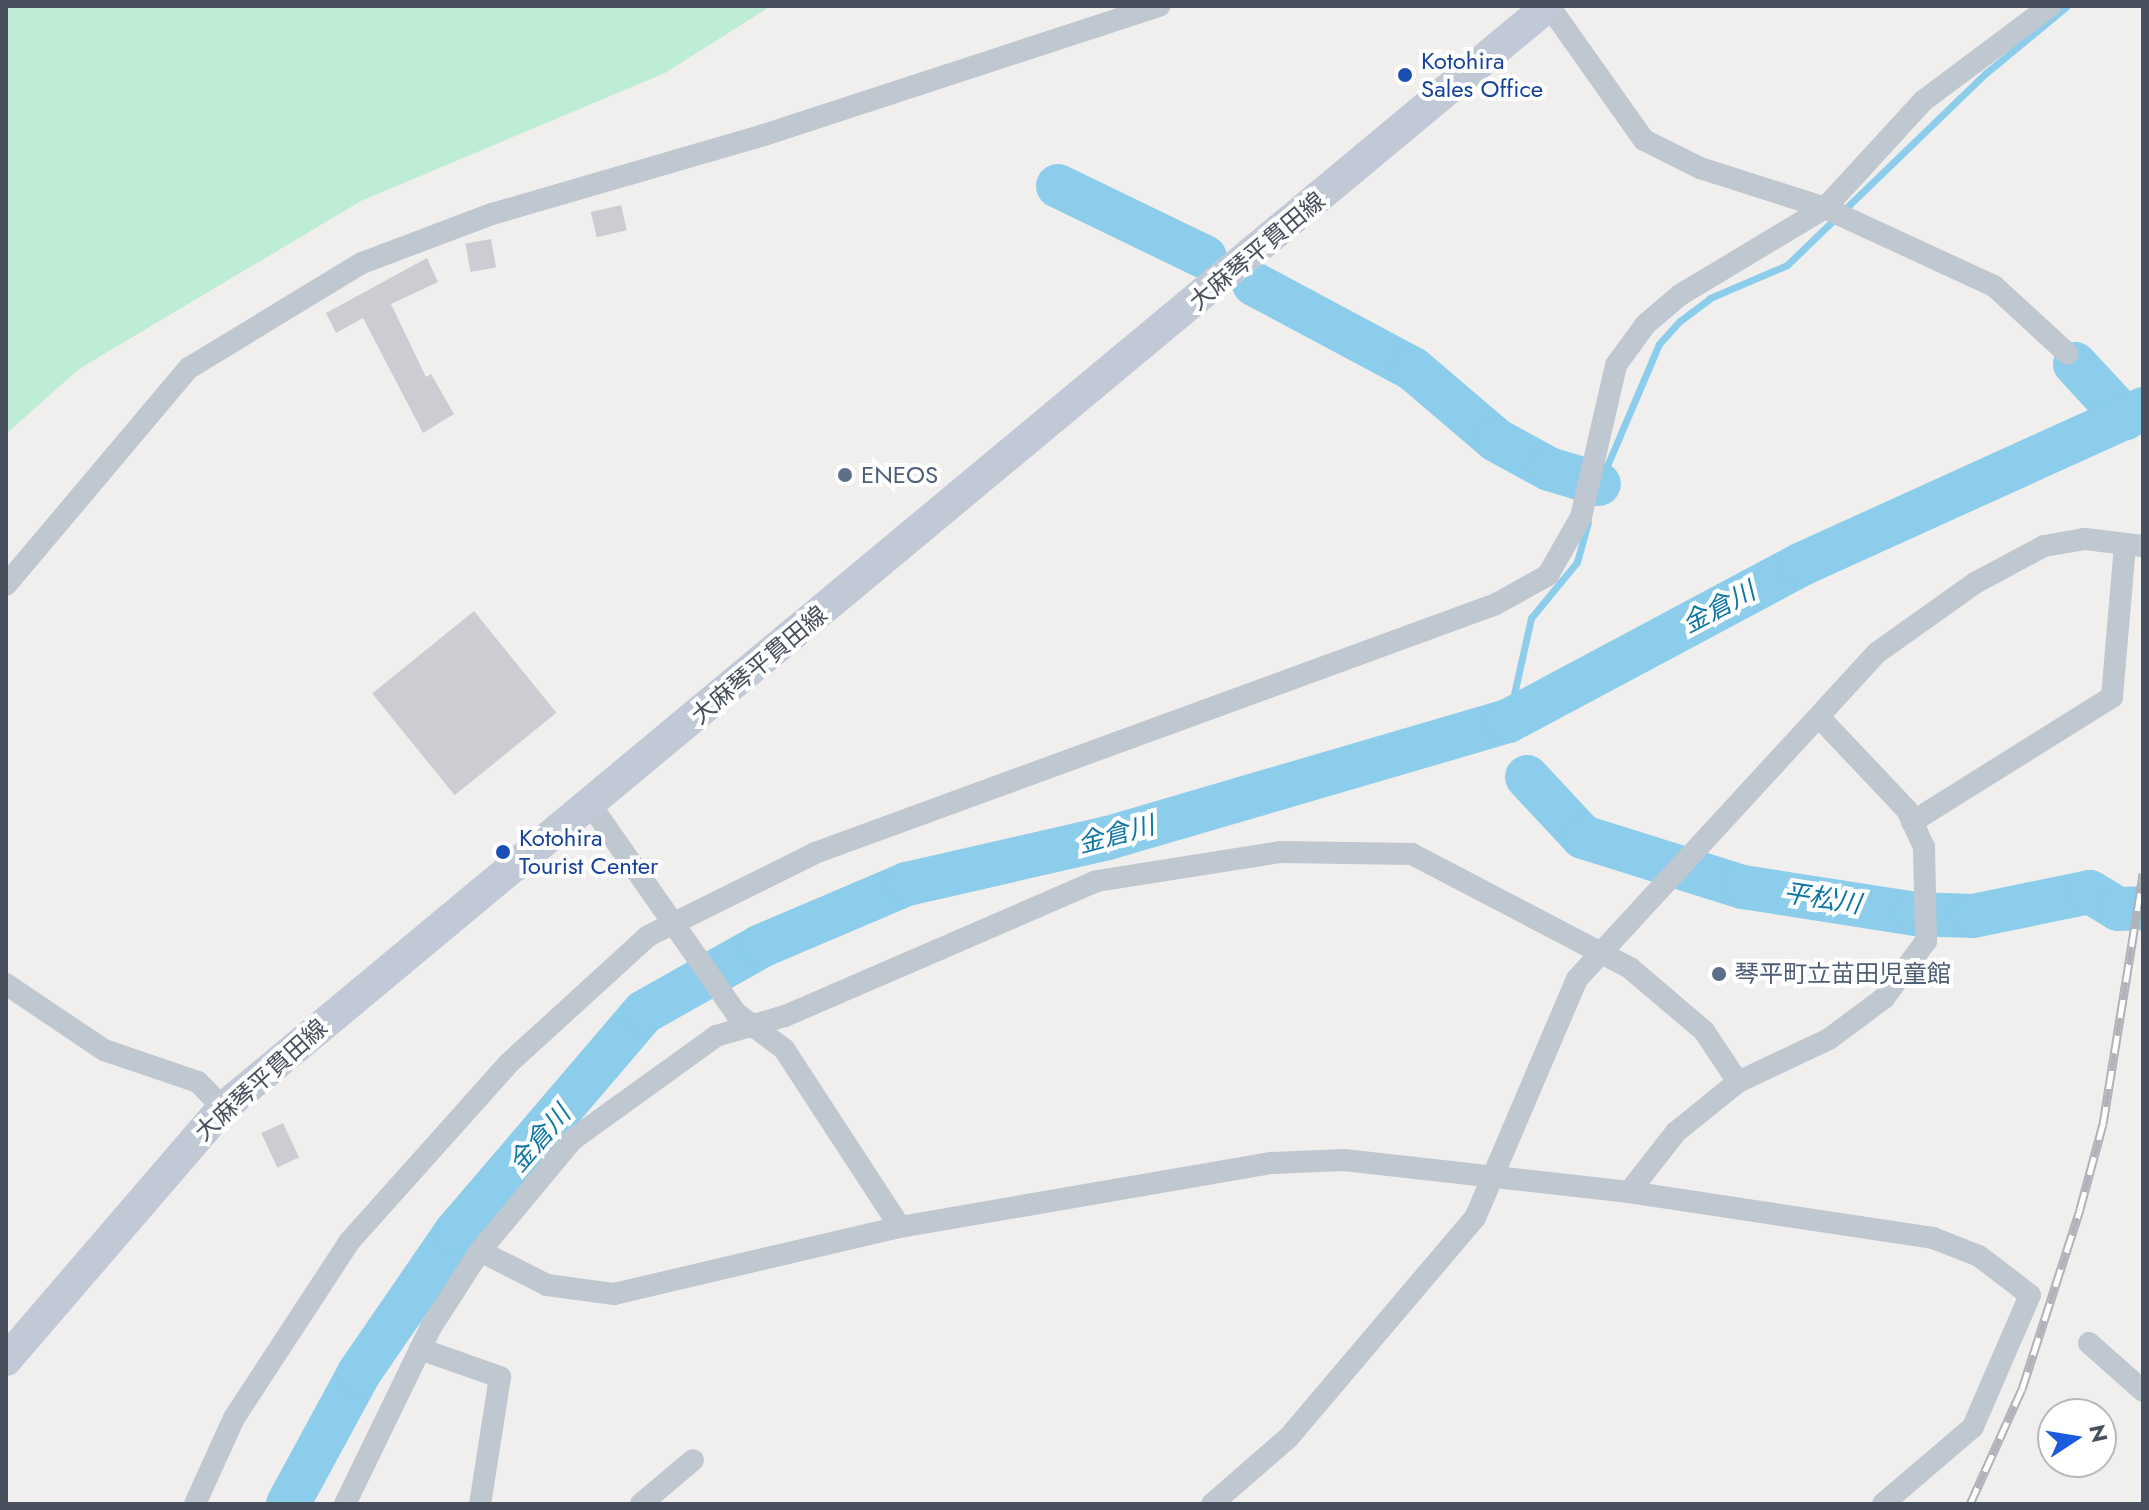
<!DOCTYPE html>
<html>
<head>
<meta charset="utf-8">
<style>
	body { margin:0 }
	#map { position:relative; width:2149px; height:1510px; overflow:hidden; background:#f1efee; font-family:Jost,"Noto Sans JP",sans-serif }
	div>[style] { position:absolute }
	.green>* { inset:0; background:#bdeed5 }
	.stream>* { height:7px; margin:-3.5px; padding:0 3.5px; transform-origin:3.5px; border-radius:3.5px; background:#8bcdeb }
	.river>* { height:44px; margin:-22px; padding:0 22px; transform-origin:22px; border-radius:22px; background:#8bcdeb }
	.building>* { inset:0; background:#cbcdd3; transform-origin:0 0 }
	.street>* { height:22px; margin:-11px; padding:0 11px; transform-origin:11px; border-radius:11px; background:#bfc7d0 }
	.secondary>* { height:32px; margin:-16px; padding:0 16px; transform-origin:16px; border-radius:16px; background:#c1c9d7 }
	.rail>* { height:9px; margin-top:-4.5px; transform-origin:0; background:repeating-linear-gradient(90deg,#fff 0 18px,#b1b3b9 0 36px); box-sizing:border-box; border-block:2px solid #b1b3b9 }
	.dots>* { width:22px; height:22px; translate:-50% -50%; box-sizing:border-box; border:4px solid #fff; border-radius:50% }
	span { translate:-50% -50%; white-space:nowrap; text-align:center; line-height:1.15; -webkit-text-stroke:8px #fff; paint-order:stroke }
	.transit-label { font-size:24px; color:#164399 }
	.left { translate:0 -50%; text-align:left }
	.street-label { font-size:24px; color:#47505c }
	.service-label { font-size:24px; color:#4e5e75 }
	.water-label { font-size:26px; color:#0e77a7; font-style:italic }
	.frame { position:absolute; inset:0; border:8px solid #47505c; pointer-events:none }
	.north { position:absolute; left:2037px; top:1398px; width:80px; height:80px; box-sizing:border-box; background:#fff; border:2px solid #b5b9be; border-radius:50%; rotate:78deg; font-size:22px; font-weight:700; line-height:32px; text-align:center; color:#47505c }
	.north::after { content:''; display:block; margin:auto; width:28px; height:36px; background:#1b5cde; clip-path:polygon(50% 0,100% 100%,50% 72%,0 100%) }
</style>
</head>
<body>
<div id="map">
	<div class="green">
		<div style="clip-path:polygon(6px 6px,771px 6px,665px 73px,361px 201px,79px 369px,6px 434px)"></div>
	</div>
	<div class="stream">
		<div style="left:1598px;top:487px;width:155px;rotate:-66.9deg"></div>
		<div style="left:1659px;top:344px;width:31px;rotate:-48deg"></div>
		<div style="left:1680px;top:321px;width:38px;rotate:-37deg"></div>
		<div style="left:1710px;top:298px;width:84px;rotate:-23.2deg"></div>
		<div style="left:1787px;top:265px;width:277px;rotate:-44deg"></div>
		<div style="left:1986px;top:73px;width:105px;rotate:-39.6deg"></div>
		<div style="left:1508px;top:721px;width:106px;rotate:-77.4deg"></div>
		<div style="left:1531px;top:618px;width:72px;rotate:-50.6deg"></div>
		<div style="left:1577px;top:562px;width:41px;rotate:-74.6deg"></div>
	</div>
	<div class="river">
		<div style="left:1058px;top:186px;width:163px;rotate:25.8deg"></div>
		<div style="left:1254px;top:284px;width:180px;rotate:28.1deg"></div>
		<div style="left:1413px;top:369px;width:109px;rotate:40.5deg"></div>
		<div style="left:1496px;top:440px;width:60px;rotate:28.7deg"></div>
		<div style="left:1549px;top:469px;width:52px;rotate:16.7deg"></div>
		<div style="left:2075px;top:364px;width:74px;rotate:47.2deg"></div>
		<div style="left:1527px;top:777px;width:82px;rotate:47deg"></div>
		<div style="left:1583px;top:837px;width:168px;rotate:17.4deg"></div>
		<div style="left:1743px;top:887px;width:175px;rotate:8.9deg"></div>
		<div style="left:1916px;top:914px;width:57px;rotate:2deg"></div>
		<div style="left:1973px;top:916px;width:119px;rotate:-11.6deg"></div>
		<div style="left:2090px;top:892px;width:33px;rotate:31deg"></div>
		<div style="left:2118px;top:909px;width:25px;rotate:-2deg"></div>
		<div style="left:288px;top:1504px;width:149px;rotate:-61.5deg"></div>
		<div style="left:359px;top:1373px;width:171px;rotate:-55.5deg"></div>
		<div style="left:456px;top:1232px;width:289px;rotate:-49.5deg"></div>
		<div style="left:644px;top:1012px;width:134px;rotate:-29.4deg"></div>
		<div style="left:761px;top:946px;width:159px;rotate:-23deg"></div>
		<div style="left:907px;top:884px;width:206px;rotate:-12.9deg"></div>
		<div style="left:1108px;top:838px;width:417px;rotate:-16.3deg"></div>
		<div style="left:1508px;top:721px;width:333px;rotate:-28.1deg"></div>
		<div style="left:1802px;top:564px;width:375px;rotate:-24.4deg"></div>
	</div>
	<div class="building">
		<div style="left:621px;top:205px;width:26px;height:31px;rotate:77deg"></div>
		<div style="left:491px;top:239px;width:29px;height:26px;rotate:80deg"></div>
		<div style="clip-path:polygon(427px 258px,438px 282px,391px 304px,426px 377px,431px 374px,454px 414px,423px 433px,363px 318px,336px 333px,326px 313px)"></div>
		<div style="left:474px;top:611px;width:131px;height:131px;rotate:51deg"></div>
		<div style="left:283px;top:1123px;width:38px;height:24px;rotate:65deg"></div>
	</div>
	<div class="street">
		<div style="left:1549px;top:6px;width:164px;rotate:54.7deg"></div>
		<div style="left:1644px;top:140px;width:63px;rotate:26.6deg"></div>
		<div style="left:1700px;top:168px;width:131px;rotate:17.7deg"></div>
		<div style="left:1825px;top:208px;width:186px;rotate:24.8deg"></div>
		<div style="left:1994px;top:286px;width:100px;rotate:42.6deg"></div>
		<div style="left:6px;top:585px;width:284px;rotate:-49.9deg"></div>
		<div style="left:189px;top:368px;width:202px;rotate:-31.3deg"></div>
		<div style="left:362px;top:263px;width:139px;rotate:-20.7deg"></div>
		<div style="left:492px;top:214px;width:283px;rotate:-16.2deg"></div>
		<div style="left:764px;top:135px;width:416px;rotate:-18.1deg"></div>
		<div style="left:590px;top:804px;width:255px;rotate:55.1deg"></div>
		<div style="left:736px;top:1013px;width:60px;rotate:36.9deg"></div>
		<div style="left:784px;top:1049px;width:212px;rotate:56.9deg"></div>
		<div style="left:1912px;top:822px;width:236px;rotate:-32deg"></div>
		<div style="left:2112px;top:697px;width:152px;rotate:-85.1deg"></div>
		<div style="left:6px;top:984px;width:118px;rotate:34deg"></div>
		<div style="left:104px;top:1050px;width:99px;rotate:18.8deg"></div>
		<div style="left:198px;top:1082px;width:36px;rotate:46deg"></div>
		<div style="left:1629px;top:1192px;width:76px;rotate:-51.9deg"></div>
		<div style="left:1676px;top:1132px;width:80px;rotate:-38.9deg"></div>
		<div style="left:1738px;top:1082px;width:101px;rotate:-25.3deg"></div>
		<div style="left:1829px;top:1039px;width:69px;rotate:-36.7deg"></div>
		<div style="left:1884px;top:998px;width:71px;rotate:-53.6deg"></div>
		<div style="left:1926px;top:941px;width:94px;rotate:-91.2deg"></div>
		<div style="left:1924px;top:847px;width:41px;rotate:-114.7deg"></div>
		<div style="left:1907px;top:810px;width:127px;rotate:-133.4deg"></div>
		<div style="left:480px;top:1251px;width:75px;rotate:26.9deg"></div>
		<div style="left:547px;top:1285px;width:68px;rotate:7.7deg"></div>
		<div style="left:614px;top:1294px;width:294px;rotate:-13.2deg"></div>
		<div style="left:900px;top:1227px;width:377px;rotate:-9.8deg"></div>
		<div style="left:1272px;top:1163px;width:72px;rotate:-2.4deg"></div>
		<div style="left:1344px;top:1160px;width:287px;rotate:6.4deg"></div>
		<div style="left:1629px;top:1192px;width:307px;rotate:8.6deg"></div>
		<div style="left:1933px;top:1238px;width:49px;rotate:21.4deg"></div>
		<div style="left:1979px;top:1256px;width:64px;rotate:37.4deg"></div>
		<div style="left:2030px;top:1295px;width:144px;rotate:113.4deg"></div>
		<div style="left:1973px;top:1427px;width:118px;rotate:139.5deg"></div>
		<div style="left:2089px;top:1343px;width:72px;rotate:41.6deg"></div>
		<div style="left:420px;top:1349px;width:85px;rotate:19.3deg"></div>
		<div style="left:500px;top:1377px;width:129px;rotate:98.9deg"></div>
		<div style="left:195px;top:1504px;width:94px;rotate:-65.6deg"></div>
		<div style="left:234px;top:1418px;width:210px;rotate:-56.8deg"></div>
		<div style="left:349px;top:1242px;width:239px;rotate:-48.2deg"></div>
		<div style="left:508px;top:1064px;width:190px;rotate:-42.4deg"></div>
		<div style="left:648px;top:936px;width:186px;rotate:-26.4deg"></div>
		<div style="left:815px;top:853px;width:725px;rotate:-20.08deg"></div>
		<div style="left:1496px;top:604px;width:60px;rotate:-29.1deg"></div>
		<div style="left:1548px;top:575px;width:67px;rotate:-60.4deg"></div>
		<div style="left:1581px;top:517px;width:156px;rotate:-77deg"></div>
		<div style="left:1616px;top:365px;width:51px;rotate:-53.8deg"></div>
		<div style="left:1646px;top:324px;width:45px;rotate:-40.5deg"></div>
		<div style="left:1680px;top:295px;width:169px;rotate:-31deg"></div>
		<div style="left:1825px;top:208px;width:145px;rotate:-47.5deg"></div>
		<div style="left:1923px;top:101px;width:159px;rotate:-36.8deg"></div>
		<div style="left:345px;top:1504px;width:197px;rotate:-64.1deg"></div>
		<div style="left:431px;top:1327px;width:90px;rotate:-57.2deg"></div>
		<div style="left:480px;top:1251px;width:144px;rotate:-50.3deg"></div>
		<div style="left:572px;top:1140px;width:178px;rotate:-35.8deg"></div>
		<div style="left:716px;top:1036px;width:72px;rotate:-16.2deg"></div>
		<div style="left:785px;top:1016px;width:340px;rotate:-23.4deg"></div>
		<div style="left:1097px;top:881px;width:186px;rotate:-9deg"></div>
		<div style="left:1281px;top:852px;width:131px;rotate:0.9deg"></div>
		<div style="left:1412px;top:854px;width:246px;rotate:27.6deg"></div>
		<div style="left:1630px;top:968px;width:97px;rotate:40.4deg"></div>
		<div style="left:1704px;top:1031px;width:61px;rotate:56.3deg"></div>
		<div style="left:641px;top:1504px;width:68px;rotate:-40.2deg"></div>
		<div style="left:1212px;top:1504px;width:102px;rotate:-41deg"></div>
		<div style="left:1289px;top:1437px;width:287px;rotate:-49.7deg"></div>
		<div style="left:1475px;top:1218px;width:260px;rotate:-66.9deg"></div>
		<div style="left:1577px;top:979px;width:444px;rotate:-47.4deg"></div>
		<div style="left:1878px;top:652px;width:119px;rotate:-35.4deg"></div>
		<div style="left:1975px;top:583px;width:78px;rotate:-28.2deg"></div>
		<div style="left:2044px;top:546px;width:42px;rotate:-9.7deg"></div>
		<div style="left:2085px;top:539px;width:58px;rotate:6.9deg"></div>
	</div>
	<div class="secondary">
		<div style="left:6px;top:1360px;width:333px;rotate:-49.3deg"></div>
		<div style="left:223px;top:1108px;width:1723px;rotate:-39.75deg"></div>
	</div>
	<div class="rail">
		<div style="left:1970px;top:1504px;width:126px;rotate:-65.7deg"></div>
		<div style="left:2022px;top:1389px;width:189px;rotate:-72.1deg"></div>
		<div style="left:2080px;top:1209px;width:88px;rotate:-74.9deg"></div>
		<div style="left:2103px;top:1124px;width:254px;rotate:-80.9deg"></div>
	</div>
	<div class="dots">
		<div style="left:1405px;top:75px;background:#1a4fb4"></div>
		<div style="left:845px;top:475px;background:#5c6f8a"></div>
		<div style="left:503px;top:852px;background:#1a4fb4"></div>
		<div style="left:1719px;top:974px;background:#5c6f8a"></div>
	</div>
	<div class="transit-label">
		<span class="left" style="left:1421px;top:75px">Kotohira<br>Sales Office</span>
		<span class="left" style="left:519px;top:852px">Kotohira<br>Tourist Center</span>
	</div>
	<div class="street-label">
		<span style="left:1257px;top:251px;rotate:-40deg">大麻琴平貫田線</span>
		<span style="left:759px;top:665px;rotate:-40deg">大麻琴平貫田線</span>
		<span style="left:261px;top:1080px;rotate:-42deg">大麻琴平貫田線</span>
	</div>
	<div class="service-label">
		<span class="left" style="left:861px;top:475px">ENEOS</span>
		<span class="left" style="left:1735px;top:974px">琴平町立苗田児童館</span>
	</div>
	<div class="water-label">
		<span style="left:1719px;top:608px;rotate:-28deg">金倉川</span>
		<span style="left:1116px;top:835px;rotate:-15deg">金倉川</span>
		<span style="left:1822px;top:899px;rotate:9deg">平松川</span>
		<span style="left:540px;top:1139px;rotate:-49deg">金倉川</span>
	</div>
	<div class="frame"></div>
	<div class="north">N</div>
</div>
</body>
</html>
